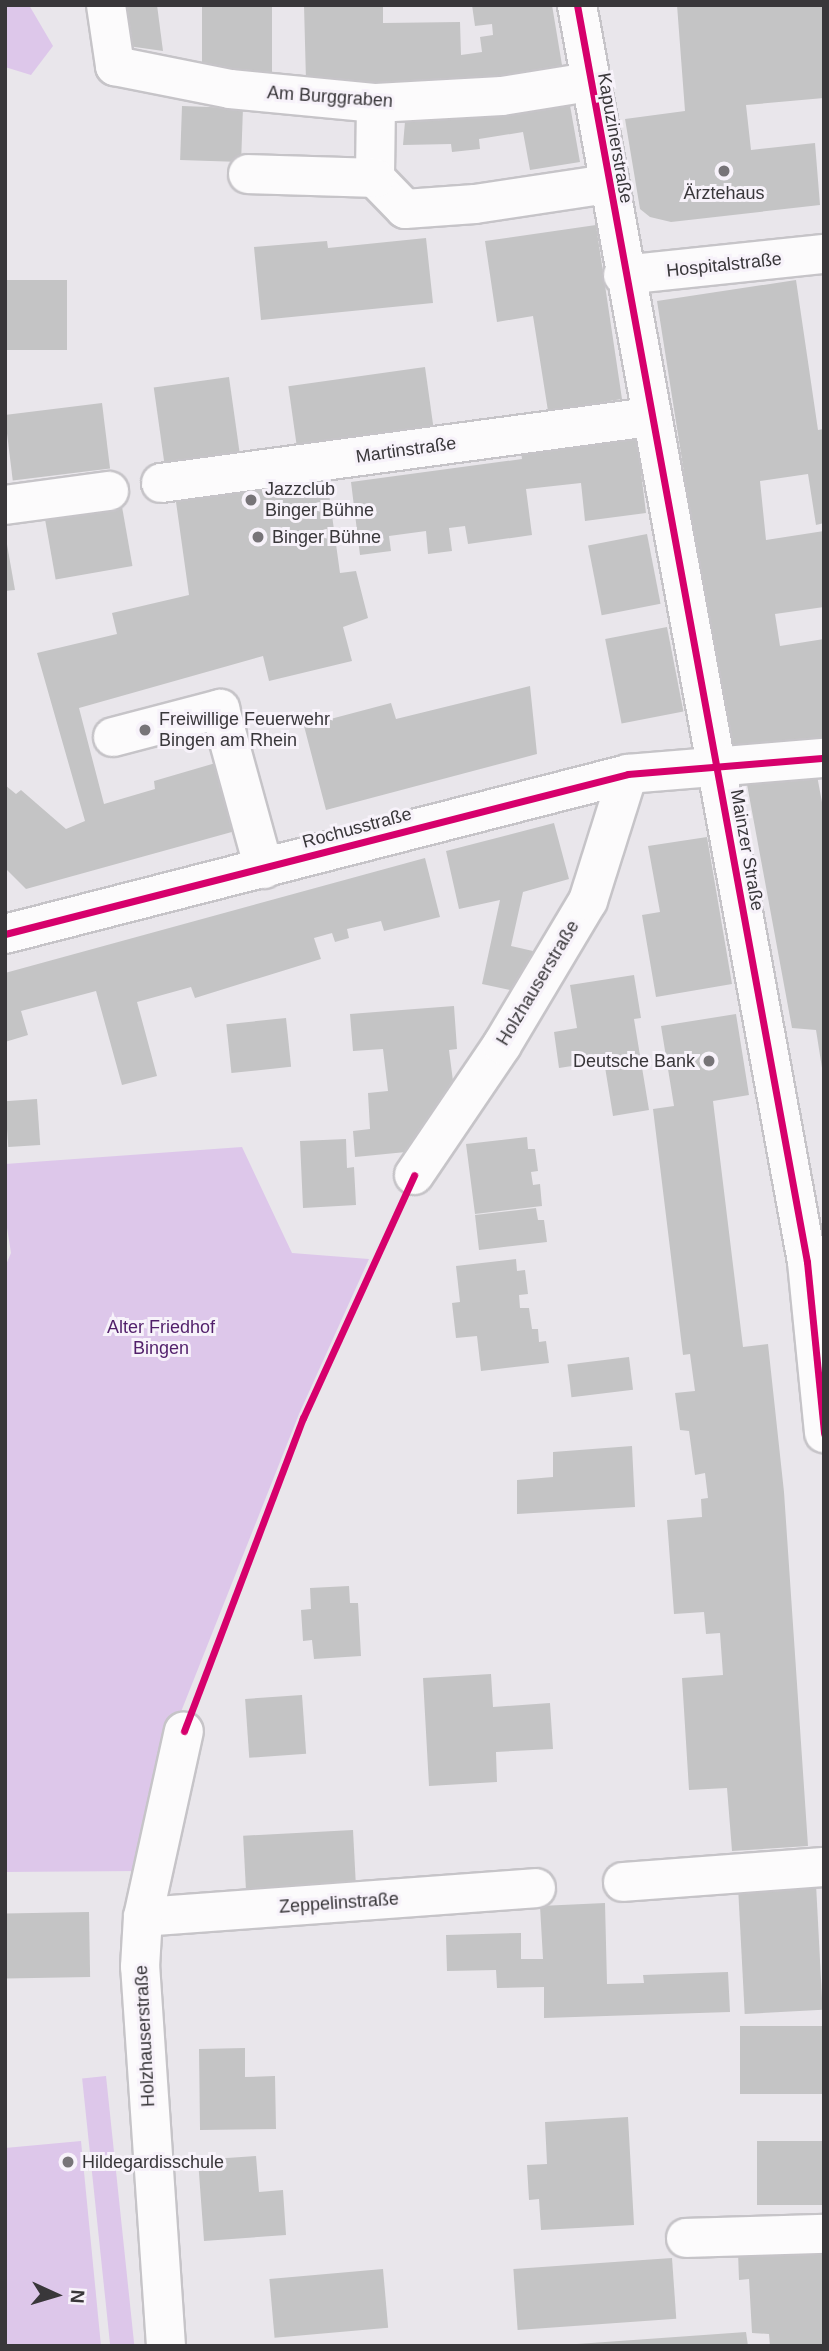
<!DOCTYPE html>
<meta charset="utf-8">
<style>
body{margin:0}
#map{position:relative;width:829px;height:2351px;overflow:hidden;background:#e9e6eb;font-family:Arial,sans-serif}
div>[style]{position:absolute}
.green>*{inset:0;background:#ddc7ea;transform-origin:0 0}
.building>*{inset:0;background:#c4c4c5;transform-origin:0 0}
.roads{filter:drop-shadow(2px 0 #c6c4c8) drop-shadow(-2px 0 #c6c4c8) drop-shadow(0 2px #c6c4c8) drop-shadow(0 -2px #c6c4c8)}
.minor>*{height:38px;margin:-19px;padding:0 19px;transform-origin:19px;border-radius:19px;background:#fcfbfc}
.cycleway>*{height:7px;margin:-3.5px;padding:0 3.5px;transform-origin:3.5px;border-radius:3.5px;background:#d6006c}
.dots>*{width:19px;height:19px;translate:-50% -50%;box-sizing:border-box;border:4px solid #f7f2fa;border-radius:50%}
span{translate:-50% -50%;white-space:nowrap;text-align:center;line-height:1.15;-webkit-text-stroke:6px #f7f2fa;paint-order:stroke}
.street-label{font-size:18px;color:#39373a}
.poi-label{font-size:18px;color:#39373a}
.left{translate:0 -50%;text-align:left}
.right{translate:-100% -50%;text-align:right}
.park-label{font-size:18px;color:#511f6a}
.frame{position:absolute;inset:0;border:7px solid #39373a;pointer-events:none}
.north{position:absolute;left:21px;top:2260px;width:70px;height:70px;-webkit-text-stroke:5px #f7f2fa;paint-order:stroke;rotate:94deg;font-size:19px;font-weight:700;line-height:28px;text-align:center;color:#39373a}
.north::after{content:'';display:block;margin:auto;width:24px;height:32px;background:#39373a;clip-path:polygon(50% 0,100% 100%,50% 72%,0 100%)}
</style>
<div id="map">
<div class="green">
<i style="clip-path:polygon(5px 5px,29px 5px,53px 46px,31px 75px,5px 67px)"></i>
<i style="clip-path:polygon(242px 1147px,292px 1253px,369px 1259px,299px 1414px,175px 1727px,139px 1871px,5px 1872px,5px 1267px,11px 1253px,5px 1215px,5px 1164px)"></i>
<i style="left:106px;top:2076px;width:271px;height:24px;rotate:84deg"></i>
<i style="clip-path:polygon(81px 2141px,101px 2346px,5px 2346px,5px 2148px)"></i>
</div>
<div class="building">
<i style="clip-path:polygon(124px 5px,157px 5px,163px 51px,128px 46px)"></i>
<i style="left:202px;top:5px;width:70px;height:69px"></i>
<i style="clip-path:polygon(304px 5px,383px 5px,383px 23px,460px 22px,461px 55px,482px 52px,480px 37px,493px 35px,492px 24px,475px 26px,472px 5px,552px 5px,562px 65px,556px 74px,461px 85px,306px 81px)"></i>
<i style="clip-path:polygon(677px 5px,824px 5px,824px 98px,746px 105px,751px 150px,815px 143px,820px 205px,671px 222px,650px 217px,640px 209px,625px 119px,685px 111px)"></i>
<i style="clip-path:polygon(568px 94px,580px 162px,530px 170px,523px 132px,479px 139px,480px 149px,452px 152px,451px 144px,403px 145px,406px 110px)"></i>
<i style="left:182px;top:106px;width:61px;height:54px;rotate:2deg"></i>
<i style="clip-path:polygon(596px 225px,622px 399px,548px 411px,533px 316px,497px 322px,485px 241px)"></i>
<i style="clip-path:polygon(426px 238px,433px 303px,261px 320px,254px 247px,327px 241px,328px 248px)"></i>
<i style="left:5px;top:280px;width:62px;height:70px"></i>
<i style="clip-path:polygon(796px 280px,818px 430px,824px 429px,824px 523px,816px 525px,808px 474px,760px 481px,766px 540px,824px 531px,824px 607px,775px 614px,780px 646px,824px 639px,824px 744px,729px 759px,657px 301px)"></i>
<i style="left:425px;top:367px;width:61px;height:138px;rotate:82deg"></i>
<i style="left:229px;top:377px;width:82px;height:76px;rotate:82deg"></i>
<i style="left:102px;top:403px;width:66px;height:98px;rotate:83deg"></i>
<i style="clip-path:polygon(636px 430px,646px 513px,585px 521px,581px 483px,526px 489px,532px 535px,468px 544px,465px 526px,449px 528px,452px 551px,428px 554px,426px 531px,389px 536px,391px 551px,360px 555px,351px 482px,522px 459px,520px 445px)"></i>
<i style="clip-path:polygon(326px 472px,340px 573px,356px 571px,368px 618px,343px 627px,352px 661px,269px 681px,263px 656px,79px 708px,104px 804px,155px 789px,154px 781px,219px 762px,239px 830px,26px 889px,5px 868px,5px 785px,16px 794px,21px 790px,66px 829px,85px 821px,37px 653px,117px 634px,112px 613px,189px 595px,176px 502px,240px 493px,239px 485px)"></i>
<i style="left:121px;top:501px;width:66px;height:78px;rotate:80deg"></i>
<i style="clip-path:polygon(5px 533px,15px 590px,5px 591px)"></i>
<i style="left:647px;top:534px;width:71px;height:60px;rotate:79deg"></i>
<i style="left:667px;top:627px;width:86px;height:63px;rotate:79deg"></i>
<i style="clip-path:polygon(530px 686px,537px 754px,326px 810px,304px 726px,391px 703px,396px 719px)"></i>
<i style="clip-path:polygon(816px 770px,824px 813px,822px 1068px,816px 1030px,792px 1028px,746px 779px)"></i>
<i style="clip-path:polygon(554px 823px,569px 879px,523px 892px,511px 946px,533px 951px,524px 993px,482px 984px,500px 900px,459px 909px,446px 851px)"></i>
<i style="clip-path:polygon(707px 837px,732px 984px,656px 997px,642px 915px,660px 912px,648px 846px)"></i>
<i style="clip-path:polygon(425px 858px,440px 917px,384px 931px,381px 921px,347px 929px,349px 938px,335px 942px,332px 933px,314px 938px,321px 959px,195px 998px,191px 987px,137px 1002px,157px 1076px,122px 1085px,96px 991px,21px 1011px,28px 1035px,5px 1042px,5px 973px)"></i>
<i style="clip-path:polygon(634px 975px,641px 1018px,634px 1019px,649px 1110px,613px 1116px,604px 1061px,559px 1068px,554px 1032px,577px 1028px,570px 985px)"></i>
<i style="clip-path:polygon(454px 1006px,457px 1049px,449px 1050px,453px 1081px,425px 1125px,406px 1152px,355px 1157px,353px 1131px,370px 1129px,368px 1093px,388px 1091px,383px 1049px,353px 1051px,350px 1014px)"></i>
<i style="clip-path:polygon(736px 1014px,749px 1095px,713px 1101px,743px 1347px,768px 1344px,784px 1492px,808px 1846px,732px 1851px,727px 1788px,689px 1790px,682px 1678px,723px 1675px,720px 1633px,706px 1634px,704px 1612px,674px 1614px,667px 1520px,702px 1517px,701px 1499px,708px 1498px,705px 1473px,695px 1475px,689px 1431px,680px 1430px,675px 1393px,695px 1391px,690px 1354px,683px 1355px,653px 1109px,674px 1106px,661px 1026px)"></i>
<i style="left:286px;top:1018px;width:49px;height:60px;rotate:84deg"></i>
<i style="left:37px;top:1099px;width:46px;height:32px;rotate:86deg"></i>
<i style="clip-path:polygon(527px 1137px,528px 1149px,535px 1149px,538px 1171px,531px 1172px,533px 1185px,540px 1184px,542px 1206px,475px 1214px,466px 1144px)"></i>
<i style="clip-path:polygon(346px 1139px,347px 1168px,354px 1167px,356px 1205px,303px 1208px,300px 1141px)"></i>
<i style="clip-path:polygon(536px 1208px,538px 1220px,544px 1220px,547px 1242px,479px 1250px,475px 1215px)"></i>
<i style="clip-path:polygon(516px 1259px,517px 1271px,525px 1270px,528px 1294px,519px 1295px,520px 1308px,529px 1308px,532px 1329px,538px 1329px,539px 1342px,546px 1341px,549px 1363px,481px 1371px,477px 1336px,456px 1338px,452px 1303px,460px 1302px,456px 1266px)"></i>
<i style="left:629px;top:1357px;width:33px;height:62px;rotate:83deg"></i>
<i style="clip-path:polygon(632px 1446px,635px 1507px,517px 1514px,517px 1480px,553px 1477px,553px 1452px)"></i>
<i style="clip-path:polygon(349px 1586px,350px 1603px,358px 1603px,361px 1656px,314px 1659px,312px 1640px,303px 1641px,301px 1610px,311px 1609px,310px 1588px)"></i>
<i style="clip-path:polygon(491px 1674px,493px 1707px,550px 1703px,553px 1749px,496px 1752px,497px 1782px,429px 1786px,423px 1678px)"></i>
<i style="left:302px;top:1695px;width:59px;height:57px;rotate:86deg"></i>
<i style="left:353px;top:1830px;width:53px;height:110px;rotate:87deg"></i>
<i style="left:816px;top:1884px;width:126px;height:78px;rotate:87deg"></i>
<i style="clip-path:polygon(605px 1903px,607px 1984px,644px 1983px,643px 1975px,728px 1972px,730px 2012px,544px 2018px,544px 1987px,497px 1988px,496px 1970px,447px 1971px,446px 1935px,521px 1933px,521px 1959px,543px 1959px,540px 1906px)"></i>
<i style="left:89px;top:1912px;width:65px;height:84px;rotate:89deg"></i>
<i style="left:824px;top:2026px;width:68px;height:84px;rotate:90deg"></i>
<i style="clip-path:polygon(245px 2048px,245px 2077px,275px 2076px,276px 2129px,200px 2130px,199px 2049px)"></i>
<i style="clip-path:polygon(628px 2117px,634px 2225px,541px 2230px,539px 2199px,529px 2200px,527px 2165px,547px 2164px,545px 2122px)"></i>
<i style="left:824px;top:2141px;width:64px;height:67px;rotate:90deg"></i>
<i style="clip-path:polygon(256px 2156px,259px 2192px,283px 2190px,286px 2235px,204px 2241px,198px 2160px)"></i>
<i style="clip-path:polygon(824px 2248px,824px 2346px,770px 2346px,769px 2334px,752px 2333px,749px 2279px,739px 2280px,738px 2252px)"></i>
<i style="left:672px;top:2258px;width:61px;height:159px;rotate:86deg"></i>
<i style="left:383px;top:2269px;width:59px;height:114px;rotate:85deg"></i>
<i style="clip-path:polygon(746px 2332px,748px 2346px,577px 2346px,577px 2344px)"></i>
</div>
<div class="roads">
<div class="minor">
<i style="left:106px;top:5px;width:62px;rotate:81.6deg"></i>
<i style="left:115px;top:66px;width:117px;rotate:11.3deg"></i>
<i style="left:230px;top:89px;width:147px;rotate:5.5deg"></i>
<i style="left:376px;top:103px;width:126px;rotate:-3.2deg"></i>
<i style="left:502px;top:96px;width:88px;rotate:-9.1deg"></i>
<i style="left:577px;top:5px;width:1278px;rotate:79.63deg"></i>
<i style="left:807px;top:1262px;width:172px;rotate:84.3deg"></i>
<i style="left:376px;top:103px;width:75px;rotate:90.8deg"></i>
<i style="left:375px;top:178px;width:43px;rotate:45.9deg"></i>
<i style="left:405px;top:209px;width:70px;rotate:-4.1deg"></i>
<i style="left:475px;top:204px;width:134px;rotate:-8.6deg"></i>
<i style="left:248px;top:174px;width:127px;rotate:1.8deg"></i>
<i style="left:623px;top:275px;width:202px;rotate:-6deg"></i>
<i style="left:161px;top:483px;width:494px;rotate:-7.7deg"></i>
<i style="left:5px;top:505px;width:105px;rotate:-7.7deg"></i>
<i style="left:113px;top:737px;width:111px;rotate:-14.7deg"></i>
<i style="left:220px;top:709px;width:166px;rotate:74.6deg"></i>
<i style="left:5px;top:934px;width:643px;rotate:-14.4deg"></i>
<i style="left:628px;top:774px;width:197px;rotate:-4.7deg"></i>
<i style="left:414px;top:1175px;width:157px;rotate:-55.9deg"></i>
<i style="left:502px;top:1045px;width:168px;rotate:-59.2deg"></i>
<i style="left:588px;top:901px;width:133px;rotate:-72.5deg"></i>
<i style="left:623px;top:1882px;width:202px;rotate:-4.3deg"></i>
<i style="left:143px;top:1917px;width:394px;rotate:-4.2deg"></i>
<i style="left:686px;top:2238px;width:138px;rotate:-1.7deg"></i>
<i style="left:166px;top:2346px;width:380px;rotate:-93.9deg"></i>
<i style="left:140px;top:1967px;width:50px;rotate:-86.6deg"></i>
<i style="left:143px;top:1917px;width:190px;rotate:-77.6deg"></i>
</div>
</div>
<div class="cycleway">
<i style="left:577px;top:5px;width:1278px;rotate:79.63deg"></i>
<i style="left:807px;top:1262px;width:172px;rotate:84.3deg"></i>
<i style="left:5px;top:934px;width:643px;rotate:-14.4deg"></i>
<i style="left:628px;top:774px;width:197px;rotate:-4.7deg"></i>
<i style="left:184px;top:1731px;width:335px;rotate:-69.2deg"></i>
<i style="left:303px;top:1418px;width:267px;rotate:-65.4deg"></i>
</div>
<div class="dots">
<i style="left:724px;top:171px;background:#777478"></i>
<i style="left:251px;top:500px;background:#777478"></i>
<i style="left:258px;top:537px;background:#777478"></i>
<i style="left:145px;top:730px;background:#777478"></i>
<i style="left:709px;top:1061px;background:#777478"></i>
<i style="left:68px;top:2162px;background:#777478"></i>
</div>
<div class="street-label">
<span style="left:330px;top:97px;rotate:4deg">Am Burggraben</span>
<span style="left:615px;top:138px;rotate:80deg">Kapuzinerstraße</span>
<span style="left:724px;top:265px;rotate:-6deg">Hospitalstraße</span>
<span style="left:406px;top:450px;rotate:-8deg">Martinstraße</span>
<span style="left:357px;top:828px;rotate:-15deg">Rochusstraße</span>
<span style="left:747px;top:850px;rotate:80deg">Mainzer Straße</span>
<span style="left:538px;top:983px;rotate:-59deg">Holzhauserstraße</span>
<span style="left:339px;top:1903px;rotate:-4deg">Zeppelinstraße</span>
<span style="left:145px;top:2036px;rotate:-93deg">Holzhauserstraße</span>
</div>
<div class="poi-label">
<span style="left:724px;top:193px">Ärztehaus</span>
<span class="left" style="left:265px;top:500px">Jazzclub<br>Binger Bühne</span>
<span class="left" style="left:272px;top:537px">Binger Bühne</span>
<span class="left" style="left:159px;top:730px">Freiwillige Feuerwehr<br>Bingen am Rhein</span>
<span class="right" style="left:695px;top:1061px">Deutsche Bank</span>
<span class="left" style="left:82px;top:2162px">Hildegardisschule</span>
</div>
<div class="park-label">
<span style="left:161px;top:1338px">Alter Friedhof<br>Bingen</span>
</div>
<div class="frame"></div>
<div class="north">N</div>
</div>
